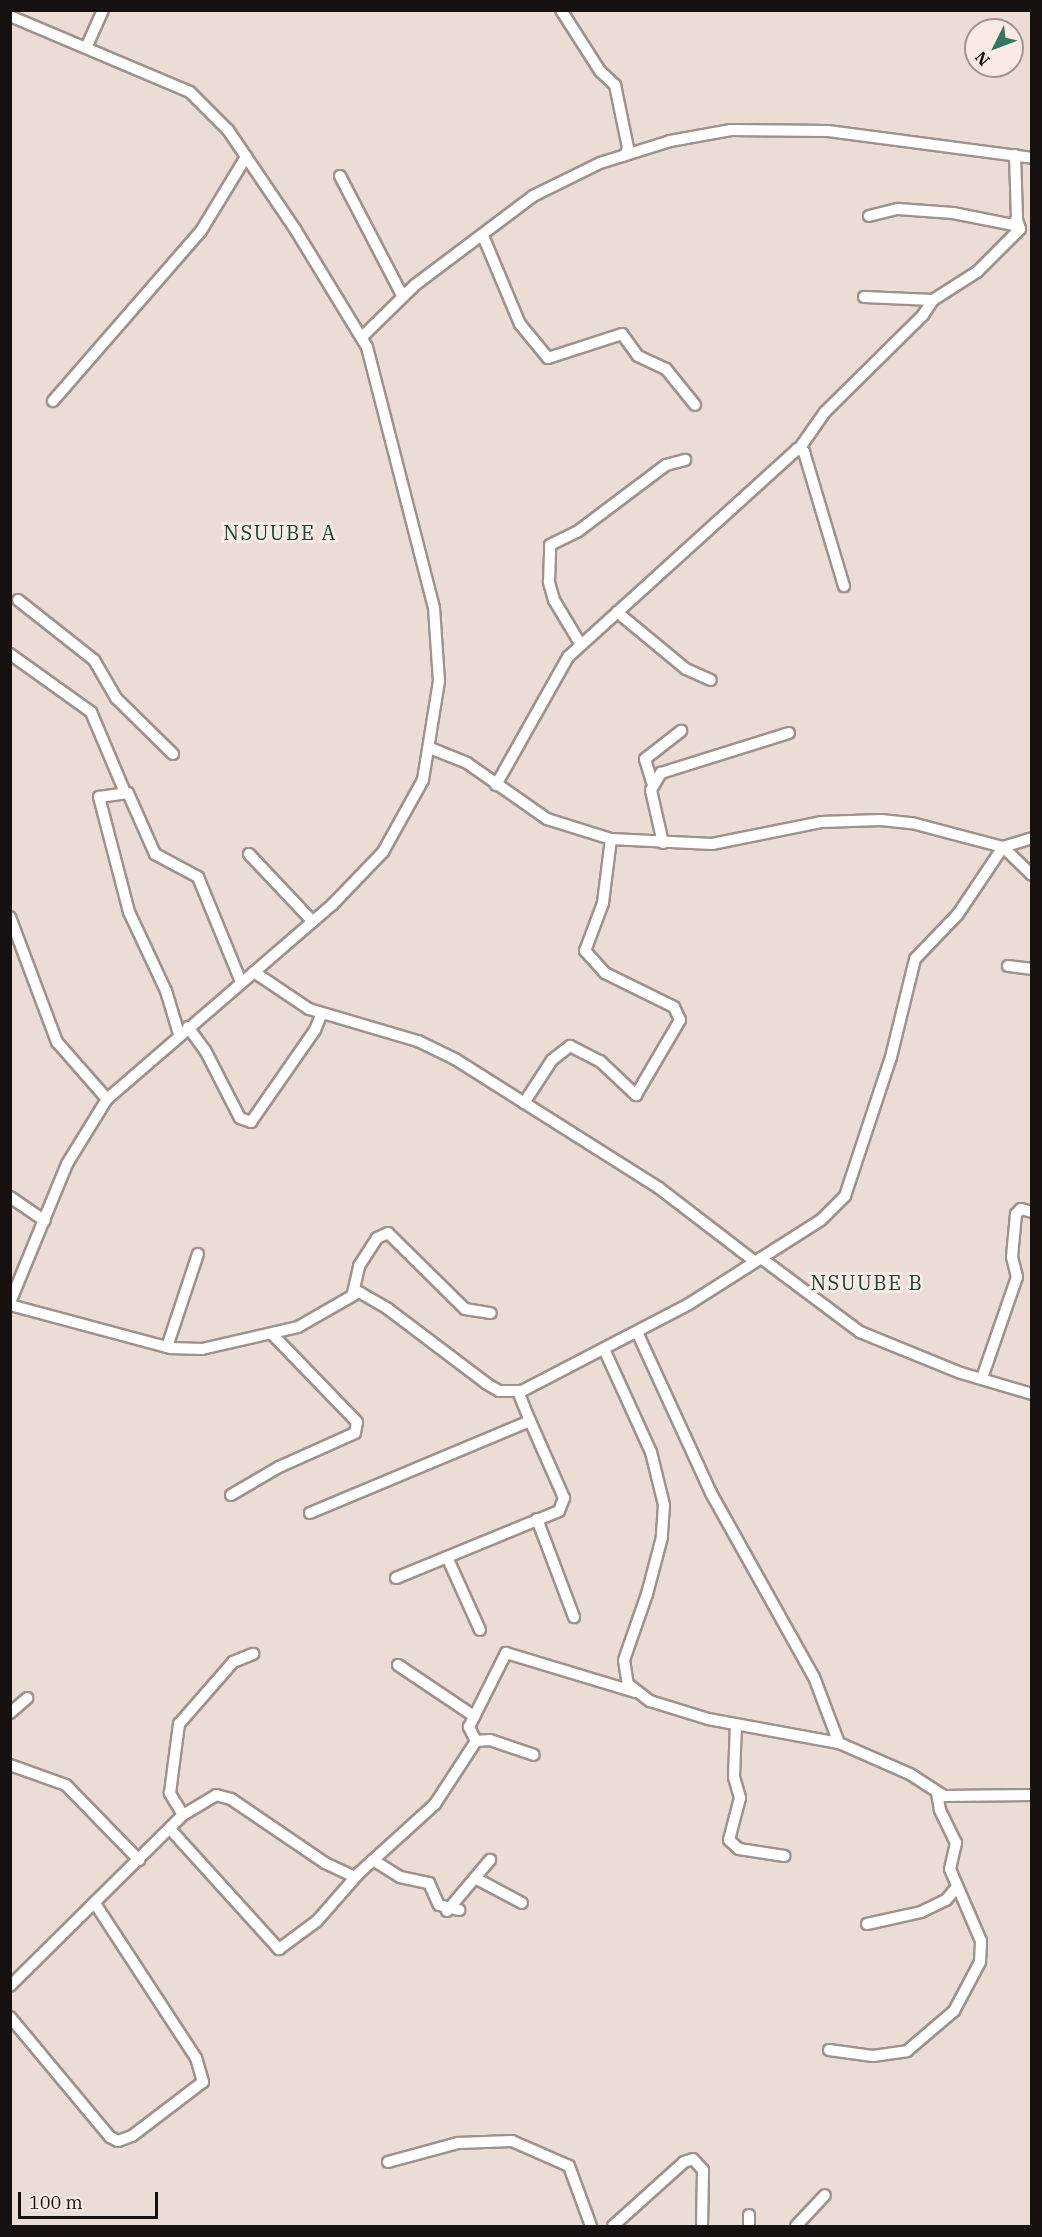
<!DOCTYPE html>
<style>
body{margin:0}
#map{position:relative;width:1042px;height:2237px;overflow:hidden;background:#ebddd6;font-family:"IBM Plex Serif",serif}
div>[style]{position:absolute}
.roads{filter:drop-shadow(2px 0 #9f928c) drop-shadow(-2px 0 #9f928c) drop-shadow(0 2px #9f928c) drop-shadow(0 -2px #9f928c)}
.minor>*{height:10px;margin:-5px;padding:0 5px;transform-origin:5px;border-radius:5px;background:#fff}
span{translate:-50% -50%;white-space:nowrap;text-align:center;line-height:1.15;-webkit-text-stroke:6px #f9eae3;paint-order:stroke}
.quarter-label{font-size:20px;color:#124637;letter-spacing:1.5px}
.frame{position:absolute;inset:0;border:12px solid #16110f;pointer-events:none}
.north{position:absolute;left:964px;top:18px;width:60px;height:60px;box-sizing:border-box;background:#f9eae3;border:2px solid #9e938e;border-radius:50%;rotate:228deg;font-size:16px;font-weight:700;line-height:24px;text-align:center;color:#16110f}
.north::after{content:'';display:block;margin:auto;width:21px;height:27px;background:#367561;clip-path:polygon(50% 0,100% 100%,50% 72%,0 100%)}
.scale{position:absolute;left:18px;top:2192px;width:140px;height:27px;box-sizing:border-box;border:3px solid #16110f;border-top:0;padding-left:8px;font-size:18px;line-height:21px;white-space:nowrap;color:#16110f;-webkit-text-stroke:4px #f9eae3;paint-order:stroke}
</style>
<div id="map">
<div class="roads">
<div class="minor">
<i style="left:561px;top:10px;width:72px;rotate:57.4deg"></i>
<i style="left:600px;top:71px;width:21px;rotate:43deg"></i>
<i style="left:615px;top:85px;width:64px;rotate:78.3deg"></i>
<i style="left:628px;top:148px;width:8px;rotate:113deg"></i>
<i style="left:10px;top:16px;width:195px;rotate:22.9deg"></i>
<i style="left:190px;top:92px;width:54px;rotate:45deg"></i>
<i style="left:228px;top:130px;width:120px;rotate:55.9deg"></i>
<i style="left:295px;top:229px;width:138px;rotate:58.6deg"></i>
<i style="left:367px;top:347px;width:269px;rotate:75.6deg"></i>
<i style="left:434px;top:608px;width:73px;rotate:86.1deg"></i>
<i style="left:439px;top:681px;width:100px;rotate:99.2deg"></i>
<i style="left:423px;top:780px;width:82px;rotate:119.1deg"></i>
<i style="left:383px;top:852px;width:72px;rotate:133.9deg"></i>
<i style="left:333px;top:904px;width:298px;rotate:139.2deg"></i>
<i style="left:107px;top:1099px;width:76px;rotate:121.6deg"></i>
<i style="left:67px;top:1164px;width:149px;rotate:112.4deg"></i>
<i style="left:86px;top:48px;width:42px;rotate:-65.9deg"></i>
<i style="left:340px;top:176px;width:136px;rotate:62.5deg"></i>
<i style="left:869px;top:216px;width:30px;rotate:-14deg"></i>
<i style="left:898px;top:209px;width:55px;rotate:4.2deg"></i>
<i style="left:953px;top:213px;width:61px;rotate:11.3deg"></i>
<i style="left:1013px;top:225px;width:8px;rotate:-60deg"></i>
<i style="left:1017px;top:218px;width:63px;rotate:-91.8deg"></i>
<i style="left:483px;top:236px;width:95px;rotate:67.2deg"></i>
<i style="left:520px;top:324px;width:44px;rotate:50.5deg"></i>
<i style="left:548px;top:358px;width:78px;rotate:-18deg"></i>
<i style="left:622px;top:334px;width:27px;rotate:54deg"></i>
<i style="left:638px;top:356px;width:31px;rotate:25deg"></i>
<i style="left:666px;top:369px;width:46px;rotate:51.1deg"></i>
<i style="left:864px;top:297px;width:69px;rotate:2.5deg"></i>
<i style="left:363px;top:336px;width:73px;rotate:-44.4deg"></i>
<i style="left:415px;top:285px;width:148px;rotate:-37deg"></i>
<i style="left:533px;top:196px;width:75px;rotate:-26.2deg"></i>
<i style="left:600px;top:163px;width:73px;rotate:-17.4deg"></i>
<i style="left:670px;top:141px;width:62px;rotate:-10.2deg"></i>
<i style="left:731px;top:130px;width:97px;rotate:0.6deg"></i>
<i style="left:828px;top:131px;width:206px;rotate:7.5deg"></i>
<i style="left:53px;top:401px;width:225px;rotate:-49deg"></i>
<i style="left:201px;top:231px;width:87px;rotate:-58.7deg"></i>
<i style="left:799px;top:449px;width:45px;rotate:-54.9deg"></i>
<i style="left:825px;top:412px;width:138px;rotate:-44.7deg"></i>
<i style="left:923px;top:315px;width:18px;rotate:-56deg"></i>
<i style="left:933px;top:300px;width:52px;rotate:-32.5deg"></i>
<i style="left:977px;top:272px;width:61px;rotate:-45deg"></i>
<i style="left:1020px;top:229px;width:9px;rotate:-108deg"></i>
<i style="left:18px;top:600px;width:97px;rotate:38.3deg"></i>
<i style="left:94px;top:660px;width:44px;rotate:59.9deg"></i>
<i style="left:116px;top:698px;width:80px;rotate:44.5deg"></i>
<i style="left:617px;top:612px;width:89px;rotate:39.6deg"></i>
<i style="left:686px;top:669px;width:27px;rotate:24deg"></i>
<i style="left:581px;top:645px;width:52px;rotate:-121deg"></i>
<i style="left:554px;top:600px;width:19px;rotate:-106deg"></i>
<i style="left:549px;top:582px;width:37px;rotate:-88deg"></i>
<i style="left:550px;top:545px;width:30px;rotate:-26deg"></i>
<i style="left:577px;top:532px;width:111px;rotate:-37deg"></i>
<i style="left:666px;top:465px;width:20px;rotate:-15deg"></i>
<i style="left:10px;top:654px;width:100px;rotate:35.6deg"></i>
<i style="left:91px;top:712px;width:85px;rotate:67.1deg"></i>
<i style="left:430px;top:748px;width:40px;rotate:22deg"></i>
<i style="left:467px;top:763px;width:98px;rotate:35deg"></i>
<i style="left:547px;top:819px;width:67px;rotate:17.4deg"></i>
<i style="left:611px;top:839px;width:101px;rotate:2.8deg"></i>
<i style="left:712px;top:844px;width:111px;rotate:-11.4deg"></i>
<i style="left:821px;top:822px;width:60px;rotate:-1.9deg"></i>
<i style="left:881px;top:820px;width:31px;rotate:6deg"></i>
<i style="left:912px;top:823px;width:94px;rotate:14.8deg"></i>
<i style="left:1003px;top:847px;width:30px;rotate:-17deg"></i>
<i style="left:652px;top:782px;width:24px;rotate:-107deg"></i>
<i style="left:645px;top:759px;width:46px;rotate:-37.9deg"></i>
<i style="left:496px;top:785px;width:147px;rotate:-60.6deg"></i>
<i style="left:568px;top:657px;width:309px;rotate:-42.2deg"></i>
<i style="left:797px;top:449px;width:8px;rotate:23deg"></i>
<i style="left:804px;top:452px;width:140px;rotate:73.4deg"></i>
<i style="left:663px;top:843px;width:54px;rotate:-102.8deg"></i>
<i style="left:651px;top:790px;width:20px;rotate:-60deg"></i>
<i style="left:661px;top:773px;width:134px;rotate:-17.4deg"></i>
<i style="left:249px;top:854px;width:93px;rotate:46.7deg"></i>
<i style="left:10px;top:917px;width:134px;rotate:69.4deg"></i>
<i style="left:57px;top:1042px;width:76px;rotate:48.7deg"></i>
<i style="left:1008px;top:966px;width:24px;rotate:7deg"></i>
<i style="left:254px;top:972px;width:66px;rotate:33.9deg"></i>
<i style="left:309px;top:1009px;width:114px;rotate:16.4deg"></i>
<i style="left:418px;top:1041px;width:41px;rotate:25.9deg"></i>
<i style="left:455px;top:1059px;width:241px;rotate:32.3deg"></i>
<i style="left:659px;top:1188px;width:120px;rotate:37.5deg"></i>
<i style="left:188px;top:1027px;width:29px;rotate:54deg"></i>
<i style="left:205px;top:1050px;width:76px;rotate:62.8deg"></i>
<i style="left:240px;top:1118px;width:12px;rotate:20deg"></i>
<i style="left:251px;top:1122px;width:112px;rotate:-55.2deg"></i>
<i style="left:315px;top:1030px;width:18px;rotate:-68deg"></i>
<i style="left:179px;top:1034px;width:45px;rotate:-106.8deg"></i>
<i style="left:166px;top:991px;width:87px;rotate:-115.1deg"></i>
<i style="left:129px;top:912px;width:119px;rotate:-104.6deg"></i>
<i style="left:99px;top:797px;width:29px;rotate:-8deg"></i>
<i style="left:128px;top:793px;width:67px;rotate:66.1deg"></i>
<i style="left:155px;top:854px;width:49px;rotate:28.1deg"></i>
<i style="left:198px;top:877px;width:113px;rotate:67.7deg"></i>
<i style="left:524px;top:1103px;width:51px;rotate:-56.9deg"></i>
<i style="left:552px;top:1060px;width:23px;rotate:-38deg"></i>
<i style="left:570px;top:1046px;width:34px;rotate:27deg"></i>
<i style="left:600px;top:1061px;width:50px;rotate:43.4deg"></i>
<i style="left:636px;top:1095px;width:87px;rotate:-59.6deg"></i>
<i style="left:680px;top:1020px;width:14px;rotate:-115deg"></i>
<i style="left:674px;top:1007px;width:77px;rotate:-153.8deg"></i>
<i style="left:605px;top:973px;width:30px;rotate:-132deg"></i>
<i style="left:585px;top:951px;width:51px;rotate:-69.4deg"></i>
<i style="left:603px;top:903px;width:64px;rotate:-82.9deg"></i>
<i style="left:10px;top:1197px;width:42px;rotate:34.4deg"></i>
<i style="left:761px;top:1258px;width:124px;rotate:36.8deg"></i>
<i style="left:860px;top:1332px;width:109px;rotate:22.1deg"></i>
<i style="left:961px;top:1373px;width:74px;rotate:16.5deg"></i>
<i style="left:353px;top:1293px;width:28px;rotate:-77deg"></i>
<i style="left:359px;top:1266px;width:33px;rotate:-57deg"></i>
<i style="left:377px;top:1238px;width:12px;rotate:-24deg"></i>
<i style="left:388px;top:1233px;width:108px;rotate:44.6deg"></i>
<i style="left:465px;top:1309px;width:26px;rotate:9deg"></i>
<i style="left:10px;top:1305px;width:167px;rotate:15deg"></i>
<i style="left:171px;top:1348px;width:31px;rotate:2deg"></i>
<i style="left:202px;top:1349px;width:98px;rotate:-12.9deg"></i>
<i style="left:298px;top:1327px;width:70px;rotate:-29.8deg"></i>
<i style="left:359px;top:1292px;width:34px;rotate:30deg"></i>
<i style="left:388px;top:1309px;width:124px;rotate:37.1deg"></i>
<i style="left:487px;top:1384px;width:14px;rotate:30deg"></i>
<i style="left:499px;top:1391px;width:23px"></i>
<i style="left:522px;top:1391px;width:188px;rotate:-27.5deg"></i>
<i style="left:689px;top:1304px;width:156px;rotate:-32.5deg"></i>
<i style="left:821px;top:1220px;width:34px;rotate:-45deg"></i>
<i style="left:845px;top:1196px;width:146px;rotate:-71.7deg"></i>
<i style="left:891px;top:1057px;width:101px;rotate:-76.2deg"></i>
<i style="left:915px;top:959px;width:62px;rotate:-46.3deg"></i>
<i style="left:958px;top:914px;width:81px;rotate:-56.1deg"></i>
<i style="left:1003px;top:847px;width:40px;rotate:44deg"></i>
<i style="left:637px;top:1332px;width:177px;rotate:65.3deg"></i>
<i style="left:711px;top:1493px;width:211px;rotate:60.8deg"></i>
<i style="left:814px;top:1677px;width:71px;rotate:69.3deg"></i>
<i style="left:167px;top:1347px;width:98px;rotate:-71.6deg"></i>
<i style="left:604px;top:1349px;width:113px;rotate:65.5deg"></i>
<i style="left:651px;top:1452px;width:55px;rotate:76.2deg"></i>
<i style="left:664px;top:1505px;width:32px;rotate:94deg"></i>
<i style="left:662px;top:1537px;width:59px;rotate:104.7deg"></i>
<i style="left:647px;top:1594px;width:70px;rotate:109.2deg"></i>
<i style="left:624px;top:1660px;width:24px;rotate:81deg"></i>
<i style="left:628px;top:1684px;width:28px;rotate:38deg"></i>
<i style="left:650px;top:1701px;width:61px;rotate:17.2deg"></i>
<i style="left:708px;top:1719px;width:133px;rotate:10.4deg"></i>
<i style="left:839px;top:1743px;width:77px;rotate:23.6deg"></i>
<i style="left:910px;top:1774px;width:40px;rotate:32.9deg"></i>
<i style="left:944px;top:1796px;width:88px;rotate:-0.7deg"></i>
<i style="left:982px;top:1378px;width:107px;rotate:-70.9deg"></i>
<i style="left:1017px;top:1277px;width:21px;rotate:-104deg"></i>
<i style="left:1012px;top:1257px;width:43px;rotate:-84.7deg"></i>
<i style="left:1016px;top:1214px;width:7px;rotate:-45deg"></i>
<i style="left:1021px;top:1209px;width:11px;rotate:15deg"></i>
<i style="left:231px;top:1495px;width:56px;rotate:-30.3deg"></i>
<i style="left:279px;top:1467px;width:83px;rotate:-24.1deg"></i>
<i style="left:355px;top:1433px;width:11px;rotate:-80deg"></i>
<i style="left:357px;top:1422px;width:122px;rotate:-134deg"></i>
<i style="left:310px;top:1513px;width:238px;rotate:-22.7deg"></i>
<i style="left:530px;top:1421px;width:31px;rotate:-112deg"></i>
<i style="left:537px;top:1519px;width:105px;rotate:69.3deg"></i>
<i style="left:447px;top:1557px;width:80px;rotate:65.7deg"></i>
<i style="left:396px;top:1578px;width:176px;rotate:-22.3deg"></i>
<i style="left:559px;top:1511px;width:14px;rotate:-69deg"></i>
<i style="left:564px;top:1498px;width:84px;rotate:-113.8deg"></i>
<i style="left:398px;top:1665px;width:92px;rotate:33.9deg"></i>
<i style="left:10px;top:1713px;width:23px;rotate:-41deg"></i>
<i style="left:736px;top:1724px;width:53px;rotate:92.2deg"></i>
<i style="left:734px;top:1777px;width:22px;rotate:74deg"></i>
<i style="left:740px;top:1798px;width:43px;rotate:104.7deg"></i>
<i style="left:729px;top:1840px;width:13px;rotate:42deg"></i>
<i style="left:739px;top:1849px;width:46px;rotate:8.8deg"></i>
<i style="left:476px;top:1741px;width:16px;rotate:-117deg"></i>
<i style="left:469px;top:1727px;width:83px;rotate:-63.4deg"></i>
<i style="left:506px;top:1653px;width:135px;rotate:16.8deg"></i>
<i style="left:476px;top:1741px;width:14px;rotate:-4deg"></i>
<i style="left:490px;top:1740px;width:46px;rotate:18.8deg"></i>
<i style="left:10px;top:1765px;width:59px;rotate:19.7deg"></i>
<i style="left:66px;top:1785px;width:105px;rotate:45.8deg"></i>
<i style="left:183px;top:1815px;width:26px;rotate:-121deg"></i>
<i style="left:170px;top:1793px;width:70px;rotate:-82.6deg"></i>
<i style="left:179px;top:1724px;width:82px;rotate:-48.9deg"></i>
<i style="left:233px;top:1662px;width:22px;rotate:-22deg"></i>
<i style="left:171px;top:1830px;width:161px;rotate:47.8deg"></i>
<i style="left:279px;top:1949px;width:47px;rotate:-36.4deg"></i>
<i style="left:317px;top:1921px;width:64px;rotate:-48.8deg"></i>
<i style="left:359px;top:1873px;width:103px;rotate:-42.2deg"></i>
<i style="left:435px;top:1804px;width:75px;rotate:-56.9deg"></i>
<i style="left:373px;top:1860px;width:32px;rotate:32deg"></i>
<i style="left:400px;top:1877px;width:30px;rotate:12deg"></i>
<i style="left:429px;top:1883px;width:24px;rotate:66deg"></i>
<i style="left:439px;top:1905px;width:21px;rotate:14deg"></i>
<i style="left:475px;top:1878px;width:53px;rotate:28deg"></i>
<i style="left:447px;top:1911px;width:67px;rotate:-49.9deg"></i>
<i style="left:867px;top:1924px;width:55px;rotate:-12.5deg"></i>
<i style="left:921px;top:1912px;width:28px;rotate:-26deg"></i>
<i style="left:946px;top:1900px;width:16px;rotate:-50deg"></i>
<i style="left:10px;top:1986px;width:243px;rotate:-44.7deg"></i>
<i style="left:183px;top:1815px;width:39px;rotate:-31deg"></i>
<i style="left:216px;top:1795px;width:16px;rotate:15deg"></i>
<i style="left:231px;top:1799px;width:114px;rotate:34.2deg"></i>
<i style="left:325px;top:1863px;width:33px;rotate:25deg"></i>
<i style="left:10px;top:2017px;width:156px;rotate:50.2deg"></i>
<i style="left:110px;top:2137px;width:9px;rotate:27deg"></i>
<i style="left:118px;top:2141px;width:15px;rotate:-20deg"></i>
<i style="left:132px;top:2136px;width:89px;rotate:-37.3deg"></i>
<i style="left:203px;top:2082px;width:25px;rotate:-106deg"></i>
<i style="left:196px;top:2058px;width:186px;rotate:-123.2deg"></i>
<i style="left:829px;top:2050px;width:44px;rotate:7.8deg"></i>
<i style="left:873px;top:2056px;width:34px;rotate:-8deg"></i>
<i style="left:907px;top:2051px;width:62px;rotate:-40.4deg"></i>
<i style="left:954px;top:2011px;width:55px;rotate:-62deg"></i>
<i style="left:980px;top:1962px;width:21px;rotate:-87deg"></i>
<i style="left:981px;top:1941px;width:78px;rotate:-113.3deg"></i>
<i style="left:950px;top:1869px;width:27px;rotate:-77deg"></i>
<i style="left:956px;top:1843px;width:37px;rotate:-116deg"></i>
<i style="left:940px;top:1810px;width:17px;rotate:-100deg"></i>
<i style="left:388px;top:2162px;width:73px;rotate:-15.2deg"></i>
<i style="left:458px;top:2143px;width:54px;rotate:-2.1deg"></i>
<i style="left:512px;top:2141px;width:62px;rotate:23.7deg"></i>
<i style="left:569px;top:2166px;width:64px;rotate:69.9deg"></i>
<i style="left:749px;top:2215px;width:11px;rotate:90deg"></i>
<i style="left:613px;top:2226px;width:96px;rotate:-42deg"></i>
<i style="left:684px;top:2162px;width:9px;rotate:-18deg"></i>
<i style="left:693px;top:2159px;width:15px;rotate:48deg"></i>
<i style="left:703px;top:2170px;width:56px;rotate:91deg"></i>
<i style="left:796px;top:2226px;width:42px;rotate:-46.9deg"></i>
</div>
</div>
<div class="quarter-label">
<span style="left:280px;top:532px">NSUUBE A</span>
<span style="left:867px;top:1282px">NSUUBE B</span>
</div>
<div class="frame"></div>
<div class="north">N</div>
<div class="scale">100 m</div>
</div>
